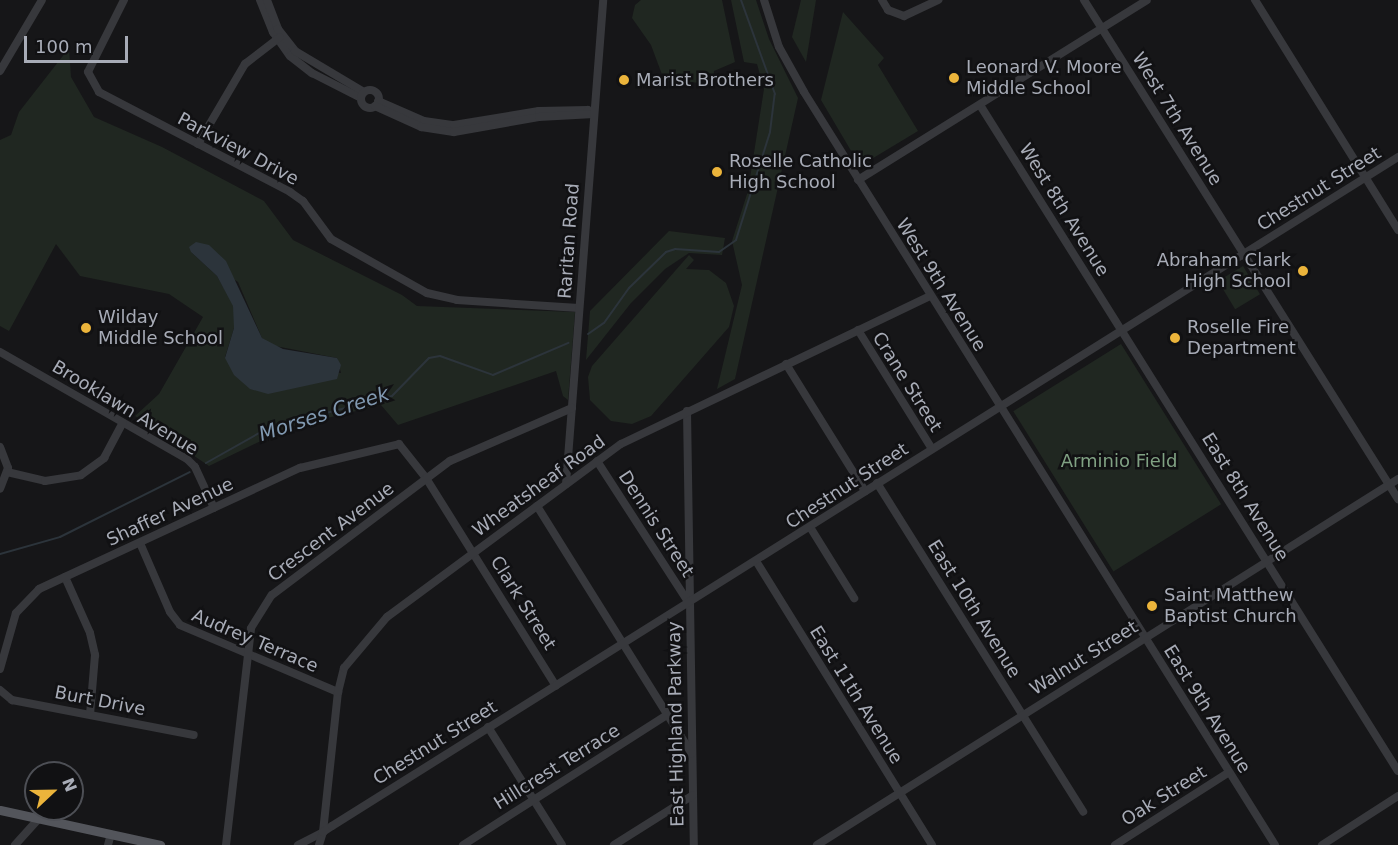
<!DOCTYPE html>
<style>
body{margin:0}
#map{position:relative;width:1398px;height:845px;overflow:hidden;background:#161618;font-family:"DejaVu Sans",sans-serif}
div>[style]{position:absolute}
.green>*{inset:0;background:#202721;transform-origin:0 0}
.water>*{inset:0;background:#2c343b}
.stream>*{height:2px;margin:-1px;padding:0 1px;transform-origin:1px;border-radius:1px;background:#2c343b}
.minor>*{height:8px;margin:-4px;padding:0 4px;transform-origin:4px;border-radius:4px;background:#37383c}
.minor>.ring{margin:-4px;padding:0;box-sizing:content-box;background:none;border:8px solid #37383c;border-radius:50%}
.major>*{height:9px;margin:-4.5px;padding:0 4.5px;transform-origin:4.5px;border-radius:4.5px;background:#53555b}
.dots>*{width:16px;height:16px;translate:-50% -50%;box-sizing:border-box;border:3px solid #111113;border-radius:50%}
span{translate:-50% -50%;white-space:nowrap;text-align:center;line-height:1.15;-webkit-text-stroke:5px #111113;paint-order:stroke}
.poi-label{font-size:18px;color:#a8acb7}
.left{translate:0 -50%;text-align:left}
.right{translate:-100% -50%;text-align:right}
.street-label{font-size:18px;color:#a8acb7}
.park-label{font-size:18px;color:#80a183}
.water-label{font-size:20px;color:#8199b1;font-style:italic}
.north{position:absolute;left:24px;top:761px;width:60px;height:60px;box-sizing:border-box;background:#111113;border:2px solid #4d4f55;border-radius:50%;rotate:68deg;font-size:16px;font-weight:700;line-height:24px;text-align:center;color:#a8acb7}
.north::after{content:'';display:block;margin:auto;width:21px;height:27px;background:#ebb43b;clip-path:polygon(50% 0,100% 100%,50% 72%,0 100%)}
.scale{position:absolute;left:24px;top:36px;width:104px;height:27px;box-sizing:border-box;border:3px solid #a8acb7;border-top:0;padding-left:8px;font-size:18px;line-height:21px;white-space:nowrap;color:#a8acb7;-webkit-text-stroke:4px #111113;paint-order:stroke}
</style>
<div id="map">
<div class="green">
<i style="clip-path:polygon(641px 0,722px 0,735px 62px,714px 71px,713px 84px,664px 80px,651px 45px,632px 18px,635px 5px)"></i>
<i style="clip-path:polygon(731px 0,756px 0,769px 39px,798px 98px,735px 379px,717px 389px,742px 285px,732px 241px,748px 191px,764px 89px,757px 64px,744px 62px)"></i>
<i style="clip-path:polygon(801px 0,816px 0,806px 62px,792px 37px)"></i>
<i style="clip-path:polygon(843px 12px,884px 58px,878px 65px,918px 131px,860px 166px,821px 100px)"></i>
<i style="clip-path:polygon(evenodd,69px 48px,71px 77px,94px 117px,162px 147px,264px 201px,293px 240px,402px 295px,417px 306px,575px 312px,568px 400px,563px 396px,556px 371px,398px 425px,381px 405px,290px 427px,209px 466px,135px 416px,159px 394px,203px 317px,169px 294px,80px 276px,56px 244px,9px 331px,0 326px,0 140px,11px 135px,19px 112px,69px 48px,191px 252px,238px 282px,262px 338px,270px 345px,337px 358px,341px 373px,225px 357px,234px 328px,234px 306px,217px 276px,191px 252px)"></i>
<i style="clip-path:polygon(669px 231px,725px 238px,722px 255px,689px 253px,665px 269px,631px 303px,586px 360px,590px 311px)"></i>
<i style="clip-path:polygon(689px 255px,694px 260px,686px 269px,709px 270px,726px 283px,734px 306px,729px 327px,651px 416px,632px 424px,611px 421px,590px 400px,588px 377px,592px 366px)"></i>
<i style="left:1243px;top:266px;width:33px;height:29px;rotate:59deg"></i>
<i style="left:1121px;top:344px;width:189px;height:127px;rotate:58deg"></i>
</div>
<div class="water">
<i style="clip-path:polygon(196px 242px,209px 245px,226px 261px,262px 338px,283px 349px,337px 358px,341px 365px,337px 379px,268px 394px,250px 389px,234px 375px,225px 358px,234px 328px,233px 306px,217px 276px,191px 252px,189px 247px)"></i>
</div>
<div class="stream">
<i style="left:588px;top:334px;width:19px;rotate:-35deg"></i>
<i style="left:604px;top:323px;width:43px;rotate:-54.5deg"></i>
<i style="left:629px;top:288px;width:52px;rotate:-44.2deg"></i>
<i style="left:666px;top:252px;width:9px;rotate:-18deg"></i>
<i style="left:675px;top:249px;width:44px;rotate:3.9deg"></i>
<i style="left:719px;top:252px;width:21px;rotate:-35deg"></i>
<i style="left:736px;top:240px;width:113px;rotate:-72.5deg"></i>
<i style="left:770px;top:132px;width:38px;rotate:-83deg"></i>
<i style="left:775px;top:94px;width:100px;rotate:-109.9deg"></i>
<i style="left:206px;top:463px;width:71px;rotate:-29.4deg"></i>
<i style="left:268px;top:428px;width:128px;rotate:-14.5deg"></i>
<i style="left:392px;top:396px;width:53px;rotate:-45.8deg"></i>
<i style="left:429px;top:358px;width:11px;rotate:-10deg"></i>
<i style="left:440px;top:356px;width:56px;rotate:19.7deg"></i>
<i style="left:493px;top:375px;width:82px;rotate:-23.1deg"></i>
<i style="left:0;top:554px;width:62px;rotate:-15.8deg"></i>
<i style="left:60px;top:537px;width:145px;rotate:-26.6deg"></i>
</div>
<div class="minor">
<i style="left:124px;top:0;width:80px;rotate:116.6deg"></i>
<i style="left:88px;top:72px;width:23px;rotate:61deg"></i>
<i style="left:99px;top:92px;width:216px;rotate:27.6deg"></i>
<i style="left:290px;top:192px;width:16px;rotate:35deg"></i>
<i style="left:303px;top:201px;width:47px;rotate:53.6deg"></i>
<i style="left:331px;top:239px;width:110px;rotate:29.4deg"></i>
<i style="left:427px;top:293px;width:31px;rotate:13deg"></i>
<i style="left:457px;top:300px;width:122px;rotate:3.8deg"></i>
<i style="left:260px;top:0;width:35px;rotate:68deg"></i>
<i style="left:273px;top:32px;width:29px;rotate:55deg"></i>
<i style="left:290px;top:56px;width:28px;rotate:38deg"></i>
<i style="left:312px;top:73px;width:55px;rotate:27deg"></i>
<i style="left:267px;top:0;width:31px;rotate:69deg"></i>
<i style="left:278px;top:29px;width:28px;rotate:52deg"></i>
<i style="left:295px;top:51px;width:80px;rotate:30.7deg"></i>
<i style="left:764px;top:0;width:49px;rotate:72.3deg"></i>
<i style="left:779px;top:47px;width:51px;rotate:60.9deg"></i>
<i style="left:804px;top:92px;width:888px;rotate:57.97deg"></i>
<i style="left:882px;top:0;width:12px;rotate:59deg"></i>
<i style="left:888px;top:10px;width:17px;rotate:21deg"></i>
<i style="left:904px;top:16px;width:38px;rotate:-25deg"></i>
<i style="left:1084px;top:0;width:590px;rotate:57.82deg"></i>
<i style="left:1255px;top:0;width:271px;rotate:58.1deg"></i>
<i style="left:0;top:71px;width:82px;rotate:-59.4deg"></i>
<i class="ring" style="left:361px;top:90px;width:10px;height:10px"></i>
<i style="left:378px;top:101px;width:50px;rotate:23.5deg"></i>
<i style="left:424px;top:121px;width:30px;rotate:8deg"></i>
<i style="left:454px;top:125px;width:86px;rotate:-9.4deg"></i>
<i style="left:539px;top:111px;width:49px;rotate:-1.2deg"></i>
<i style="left:588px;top:110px;width:7px;rotate:34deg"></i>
<i style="left:980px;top:105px;width:786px;rotate:57.89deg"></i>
<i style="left:375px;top:106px;width:51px;rotate:24.5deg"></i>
<i style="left:421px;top:127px;width:33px;rotate:9deg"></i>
<i style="left:454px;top:132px;width:86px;rotate:-10deg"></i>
<i style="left:539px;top:117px;width:55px;rotate:-3.1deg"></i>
<i style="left:198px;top:144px;width:93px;rotate:-59.6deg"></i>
<i style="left:245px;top:64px;width:44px;rotate:-37.6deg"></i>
<i style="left:858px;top:180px;width:340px;rotate:-31.9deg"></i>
<i style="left:858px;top:330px;width:140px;rotate:58.1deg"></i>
<i style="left:0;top:352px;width:215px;rotate:29.8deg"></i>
<i style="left:187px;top:459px;width:11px;rotate:45deg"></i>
<i style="left:195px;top:467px;width:45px;rotate:65.1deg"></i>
<i style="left:786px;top:364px;width:150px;rotate:58.1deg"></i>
<i style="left:687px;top:411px;width:434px;rotate:89.1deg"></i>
<i style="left:0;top:447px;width:22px;rotate:69deg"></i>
<i style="left:8px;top:468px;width:22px;rotate:111deg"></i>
<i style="left:597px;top:461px;width:169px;rotate:57.1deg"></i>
<i style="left:7px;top:472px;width:39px;rotate:13deg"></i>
<i style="left:45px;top:481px;width:36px;rotate:-9deg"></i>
<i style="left:81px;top:475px;width:29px;rotate:-36deg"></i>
<i style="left:104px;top:458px;width:40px;rotate:-62deg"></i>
<i style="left:877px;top:483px;width:388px;rotate:57.9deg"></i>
<i style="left:566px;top:484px;width:485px;rotate:-85.6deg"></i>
<i style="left:537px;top:506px;width:292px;rotate:58deg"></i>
<i style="left:810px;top:527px;width:84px;rotate:58.2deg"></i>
<i style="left:140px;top:543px;width:75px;rotate:66.5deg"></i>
<i style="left:170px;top:612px;width:16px;rotate:52deg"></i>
<i style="left:180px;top:625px;width:172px;rotate:23deg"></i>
<i style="left:756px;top:561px;width:334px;rotate:58.2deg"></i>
<i style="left:65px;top:577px;width:61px;rotate:65.9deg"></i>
<i style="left:90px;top:633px;width:23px;rotate:77deg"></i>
<i style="left:95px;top:655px;width:59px;rotate:94.8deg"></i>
<i style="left:0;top:669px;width:58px;rotate:-74.1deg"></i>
<i style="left:16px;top:613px;width:33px;rotate:-46deg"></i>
<i style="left:39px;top:589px;width:288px;rotate:-24.9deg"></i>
<i style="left:300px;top:468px;width:102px;rotate:-13.6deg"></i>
<i style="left:399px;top:444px;width:43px;rotate:51.5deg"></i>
<i style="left:426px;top:478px;width:245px;rotate:58deg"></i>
<i style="left:0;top:690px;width:16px;rotate:40deg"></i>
<i style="left:12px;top:700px;width:185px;rotate:10.9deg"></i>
<i style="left:488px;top:727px;width:139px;rotate:57.9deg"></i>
<i style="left:15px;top:845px;width:36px;rotate:-48deg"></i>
<i style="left:108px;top:845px;width:11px;rotate:-75deg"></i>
<i style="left:226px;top:845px;width:218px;rotate:-83.4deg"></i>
<i style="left:251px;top:628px;width:39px;rotate:-58deg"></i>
<i style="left:272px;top:595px;width:223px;rotate:-37deg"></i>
<i style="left:450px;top:461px;width:133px;rotate:-23.5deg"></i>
<i style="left:298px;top:845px;width:28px;rotate:-27deg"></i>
<i style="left:323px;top:832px;width:141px;rotate:-83.9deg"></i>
<i style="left:338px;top:692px;width:25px;rotate:-76deg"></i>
<i style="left:344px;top:668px;width:67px;rotate:-49.9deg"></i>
<i style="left:387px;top:617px;width:291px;rotate:-36.5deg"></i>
<i style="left:621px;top:444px;width:343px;rotate:-25.6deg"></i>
<i style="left:319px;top:845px;width:14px;rotate:-73deg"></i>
<i style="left:323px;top:832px;width:11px;rotate:-34deg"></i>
<i style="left:332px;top:826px;width:1259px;rotate:-32.11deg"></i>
<i style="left:463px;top:845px;width:242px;rotate:-32.5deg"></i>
<i style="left:614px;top:845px;width:93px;rotate:-32.3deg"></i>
<i style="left:817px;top:845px;width:687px;rotate:-32.21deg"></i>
<i style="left:1115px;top:845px;width:135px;rotate:-32.6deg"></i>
<i style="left:1322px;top:845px;width:90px;rotate:-32.8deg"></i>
</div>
<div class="major">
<i style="left:0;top:810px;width:164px;rotate:12.3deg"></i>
</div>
<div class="dots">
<i style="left:954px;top:78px;background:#ebb43b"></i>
<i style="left:624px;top:80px;background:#ebb43b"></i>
<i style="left:717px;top:172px;background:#ebb43b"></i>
<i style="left:1303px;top:271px;background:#ebb43b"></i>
<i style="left:86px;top:328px;background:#ebb43b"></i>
<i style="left:1175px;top:338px;background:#ebb43b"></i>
<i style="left:1152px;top:606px;background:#ebb43b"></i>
</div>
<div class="poi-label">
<span class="left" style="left:966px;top:78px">Leonard V. Moore<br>Middle School</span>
<span class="left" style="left:636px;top:80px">Marist Brothers</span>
<span class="left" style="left:729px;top:172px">Roselle Catholic<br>High School</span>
<span class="right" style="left:1291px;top:271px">Abraham Clark<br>High School</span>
<span class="left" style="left:98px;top:328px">Wilday<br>Middle School</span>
<span class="left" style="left:1187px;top:338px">Roselle Fire<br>Department</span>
<span class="left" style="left:1164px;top:606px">Saint Matthew<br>Baptist Church</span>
</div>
<div class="street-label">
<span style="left:1177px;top:119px;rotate:58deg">West 7th Avenue</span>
<span style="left:238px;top:149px;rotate:28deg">Parkview Drive</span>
<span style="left:1319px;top:189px;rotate:-32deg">Chestnut Street</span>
<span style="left:1064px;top:210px;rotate:58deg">West 8th Avenue</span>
<span style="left:569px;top:241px;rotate:-86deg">Raritan Road</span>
<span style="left:941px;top:285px;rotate:58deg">West 9th Avenue</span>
<span style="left:907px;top:382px;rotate:58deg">Crane Street</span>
<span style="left:125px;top:408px;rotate:31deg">Brooklawn Avenue</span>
<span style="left:539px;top:486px;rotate:-36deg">Wheatsheaf Road</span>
<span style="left:847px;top:486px;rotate:-33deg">Chestnut Street</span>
<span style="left:1245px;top:497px;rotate:58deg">East 8th Avenue</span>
<span style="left:170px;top:512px;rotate:-25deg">Shaffer Avenue</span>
<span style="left:656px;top:524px;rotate:57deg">Dennis Street</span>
<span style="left:331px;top:532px;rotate:-37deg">Crescent Avenue</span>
<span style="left:523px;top:603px;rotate:58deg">Clark Street</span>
<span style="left:974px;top:609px;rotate:58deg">East 10th Avenue</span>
<span style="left:255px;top:641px;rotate:23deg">Audrey Terrace</span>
<span style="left:1084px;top:658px;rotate:-32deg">Walnut Street</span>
<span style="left:856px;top:695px;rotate:58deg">East 11th Avenue</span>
<span style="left:100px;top:701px;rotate:11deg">Burt Drive</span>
<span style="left:1207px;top:709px;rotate:58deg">East 9th Avenue</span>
<span style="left:676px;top:724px;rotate:-91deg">East Highland Parkway</span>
<span style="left:435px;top:743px;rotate:-32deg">Chestnut Street</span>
<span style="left:557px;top:767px;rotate:-32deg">Hillcrest Terrace</span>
<span style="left:1164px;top:796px;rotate:-32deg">Oak Street</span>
</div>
<div class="park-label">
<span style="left:1119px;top:461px">Arminio Field</span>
</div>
<div class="water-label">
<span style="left:324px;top:414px;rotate:-18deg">Morses Creek</span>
</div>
<div class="north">N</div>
<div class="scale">100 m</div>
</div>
